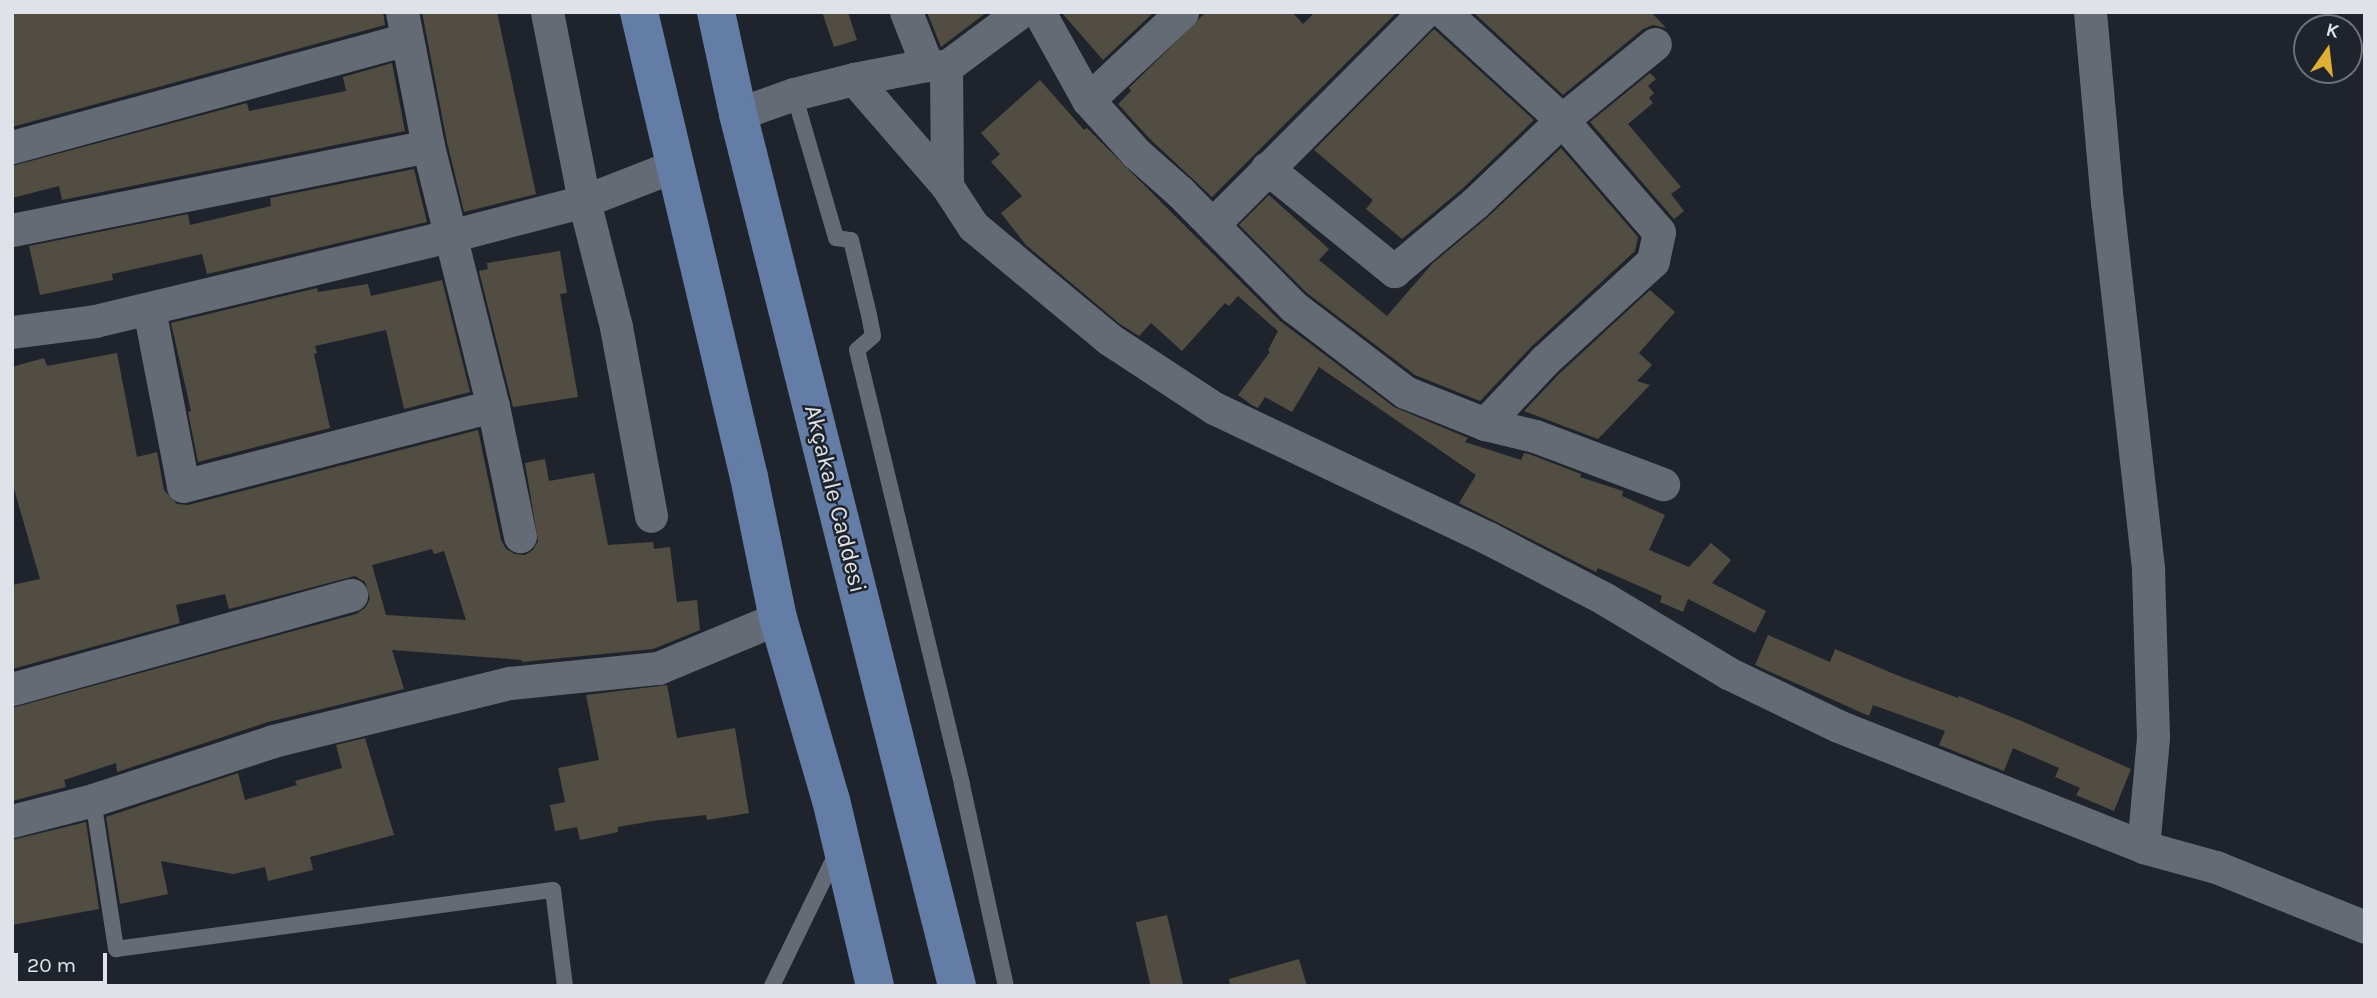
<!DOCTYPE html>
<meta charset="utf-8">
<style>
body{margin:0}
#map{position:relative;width:2377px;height:998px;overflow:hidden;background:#1f242c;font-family:Karla,sans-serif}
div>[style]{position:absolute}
.building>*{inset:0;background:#524d43;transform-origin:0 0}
.service>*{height:16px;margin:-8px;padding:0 8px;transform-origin:8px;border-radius:8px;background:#656b75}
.minor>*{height:33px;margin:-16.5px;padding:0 16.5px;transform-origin:16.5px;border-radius:16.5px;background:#656b75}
.primary>*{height:38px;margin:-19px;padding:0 19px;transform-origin:19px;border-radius:19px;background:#637da7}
span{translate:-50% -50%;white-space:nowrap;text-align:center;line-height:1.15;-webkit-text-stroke:5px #1f242c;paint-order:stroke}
.street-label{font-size:24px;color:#dfe3e9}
.frame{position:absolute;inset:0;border:14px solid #dfe3e9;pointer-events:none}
.north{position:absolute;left:2293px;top:14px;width:70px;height:70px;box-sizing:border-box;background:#1f242c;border:2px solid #6c7078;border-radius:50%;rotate:14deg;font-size:19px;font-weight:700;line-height:28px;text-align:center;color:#dfe3e9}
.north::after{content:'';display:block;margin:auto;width:24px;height:32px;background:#e0b034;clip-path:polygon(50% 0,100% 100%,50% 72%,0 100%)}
.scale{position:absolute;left:14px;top:953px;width:93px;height:32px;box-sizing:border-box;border:4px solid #dfe3e9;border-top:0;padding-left:9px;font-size:21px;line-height:24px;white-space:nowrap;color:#dfe3e9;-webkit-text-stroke:5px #1f242c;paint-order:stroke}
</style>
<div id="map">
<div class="building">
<i style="clip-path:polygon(12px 12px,383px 12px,385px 25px,12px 127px)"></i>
<i style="clip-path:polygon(422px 12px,497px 12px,536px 194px,464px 212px,447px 142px)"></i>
<i style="clip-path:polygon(822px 12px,848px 12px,857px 40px,834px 47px)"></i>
<i style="clip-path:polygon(927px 12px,987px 12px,941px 47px)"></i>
<i style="clip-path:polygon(1061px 12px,1154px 12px,1103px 60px)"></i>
<i style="clip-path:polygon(1206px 12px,1292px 12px,1303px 24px,1315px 12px,1397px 12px,1212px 197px,1150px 139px,1118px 104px,1131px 91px,1129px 88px)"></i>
<i style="clip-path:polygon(1473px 12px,1651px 12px,1666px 28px,1653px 25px,1643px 29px,1563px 95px)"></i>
<i style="clip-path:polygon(1434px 29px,1534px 120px,1462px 189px,1402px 239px,1366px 209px,1373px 200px,1314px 150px)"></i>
<i style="clip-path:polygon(392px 63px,405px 131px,62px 200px,59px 186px,12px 198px,12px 166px,247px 103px,249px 111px,346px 91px,343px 77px)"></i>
<i style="clip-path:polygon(1650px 73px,1656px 79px,1648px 86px,1654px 93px,1649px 98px,1653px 103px,1628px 124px,1681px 187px,1671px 194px,1684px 211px,1674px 219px,1590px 122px)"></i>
<i style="clip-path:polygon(1040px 80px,1084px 130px,1087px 128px,1280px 321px,1394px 407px,1468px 438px,1465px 442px,1521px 460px,1524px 453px,1529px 454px,1581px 474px,1580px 477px,1623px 491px,1622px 496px,1665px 515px,1649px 550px,1689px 567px,1711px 543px,1731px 560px,1712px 583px,1766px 611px,1755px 633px,1688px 599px,1683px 612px,1660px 602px,1662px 596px,1598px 568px,1596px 572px,1459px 503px,1476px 475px,1319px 367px,1292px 412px,1265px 397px,1258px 408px,1252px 405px,1238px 395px,1270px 352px,1268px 350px,1278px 331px,1238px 296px,1229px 306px,1225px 303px,1182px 351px,1151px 323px,1139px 336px,1120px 324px,1026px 245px,1001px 213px,1022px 196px,991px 162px,1000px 154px,981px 133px)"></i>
<i style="clip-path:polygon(1561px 148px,1638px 237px,1635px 251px,1532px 346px,1480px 401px,1415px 375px,1307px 293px,1239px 225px,1269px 195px,1329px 249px,1319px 260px,1387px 316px,1432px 264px,1488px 217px)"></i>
<i style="clip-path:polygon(414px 169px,427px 222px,207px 274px,202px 254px,112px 274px,113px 280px,40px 295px,29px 246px,188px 214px,190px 225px,271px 206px,270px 198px)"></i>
<i style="clip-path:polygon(560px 251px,567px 293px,560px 294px,578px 397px,513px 407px,479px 271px,488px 269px,487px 263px)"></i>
<i style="clip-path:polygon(442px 280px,470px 392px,404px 409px,386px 330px,315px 346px,317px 353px,314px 354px,330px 428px,198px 462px,188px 412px,191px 411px,171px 323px,317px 288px,318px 292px,368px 284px,371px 296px)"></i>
<i style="clip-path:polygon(1650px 290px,1675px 312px,1639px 353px,1652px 365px,1637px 381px,1650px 385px,1598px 439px,1524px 411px,1559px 374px)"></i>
<i style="clip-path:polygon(evenodd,117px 353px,137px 457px,157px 452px,164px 490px,177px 504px,188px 505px,478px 430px,501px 540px,506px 549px,515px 554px,525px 555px,533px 550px,538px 541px,525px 463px,545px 459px,549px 481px,594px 473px,608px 545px,653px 542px,654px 549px,670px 547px,677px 602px,697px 600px,700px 630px,653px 649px,522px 662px,522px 660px,392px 650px,404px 689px,268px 722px,117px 772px,116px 763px,64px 780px,66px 787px,12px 801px,12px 708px,356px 614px,365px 608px,370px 599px,365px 582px,355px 576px,229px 609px,225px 594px,176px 605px,180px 623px,12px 669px,12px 585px,40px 579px,12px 482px,12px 367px,44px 358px,47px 366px,117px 353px,432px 549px,434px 554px,444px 551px,466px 620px,386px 615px,372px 565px,432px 549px)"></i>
<i style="clip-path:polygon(1768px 635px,1830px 662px,1835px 649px,1899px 676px,1958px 698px,1959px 696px,2024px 722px,2131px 769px,2114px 811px,2076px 795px,2080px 788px,2055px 777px,2059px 768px,2013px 748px,2004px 771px,1939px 745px,1945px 731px,1873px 705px,1869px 716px,1755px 665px)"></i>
<i style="clip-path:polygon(667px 685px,677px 738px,735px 728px,749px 813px,707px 820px,706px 815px,652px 821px,618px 827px,618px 832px,580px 840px,577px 827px,555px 831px,550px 805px,565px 802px,558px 768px,599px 760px,586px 695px)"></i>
<i style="clip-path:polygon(365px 738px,394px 835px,310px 857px,313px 870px,268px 881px,265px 867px,233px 874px,161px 861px,168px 894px,120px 904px,106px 817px,238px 773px,245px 800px,297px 785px,295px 781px,342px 768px,336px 745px)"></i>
<i style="clip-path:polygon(86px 822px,99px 909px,12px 925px,12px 840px)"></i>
<i style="left:1167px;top:915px;width:73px;height:32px;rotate:77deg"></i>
<i style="clip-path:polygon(1299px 959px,1307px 986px,1230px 986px,1229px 979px)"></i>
</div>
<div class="service">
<i style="left:794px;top:94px;width:150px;rotate:73.7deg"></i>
<i style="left:836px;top:238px;width:15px;rotate:8deg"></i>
<i style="left:851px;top:240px;width:77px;rotate:76.5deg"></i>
<i style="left:869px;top:315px;width:21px;rotate:79deg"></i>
<i style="left:873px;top:336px;width:21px;rotate:139deg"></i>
<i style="left:857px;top:350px;width:447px;rotate:76.4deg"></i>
<i style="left:962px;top:785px;width:206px;rotate:77.7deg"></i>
<i style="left:93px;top:800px;width:151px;rotate:81.2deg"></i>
<i style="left:116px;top:949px;width:441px;rotate:-7.7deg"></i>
<i style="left:553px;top:890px;width:97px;rotate:82.9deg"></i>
<i style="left:772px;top:986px;width:149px;rotate:-64.1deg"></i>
</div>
<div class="minor">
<i style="left:402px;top:12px;width:136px;rotate:79deg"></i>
<i style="left:428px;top:146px;width:268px;rotate:76deg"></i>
<i style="left:493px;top:406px;width:133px;rotate:78.3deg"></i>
<i style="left:547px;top:12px;width:193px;rotate:78.9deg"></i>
<i style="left:584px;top:201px;width:130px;rotate:75.7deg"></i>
<i style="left:616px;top:327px;width:192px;rotate:79.5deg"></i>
<i style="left:906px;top:12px;width:57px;rotate:68.4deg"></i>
<i style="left:1039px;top:12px;width:101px;rotate:60.9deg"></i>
<i style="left:1088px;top:100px;width:72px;rotate:47.8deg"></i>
<i style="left:1136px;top:153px;width:59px;rotate:41.6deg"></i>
<i style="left:1180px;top:192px;width:162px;rotate:45.3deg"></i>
<i style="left:1294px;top:307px;width:140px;rotate:37.4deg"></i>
<i style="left:1405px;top:392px;width:86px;rotate:21.8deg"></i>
<i style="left:1485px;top:424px;width:51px;rotate:13.5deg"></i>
<i style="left:1535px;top:436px;width:137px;rotate:20.6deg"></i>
<i style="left:1444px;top:12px;width:160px;rotate:42.5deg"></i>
<i style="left:1562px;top:120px;width:148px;rotate:49.1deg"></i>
<i style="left:1659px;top:232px;width:30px;rotate:102deg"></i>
<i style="left:1653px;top:261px;width:147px;rotate:137.5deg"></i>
<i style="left:1545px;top:360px;width:88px;rotate:133.2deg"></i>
<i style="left:2090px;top:12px;width:191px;rotate:84.9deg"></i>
<i style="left:2107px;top:202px;width:370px;rotate:83.6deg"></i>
<i style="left:2148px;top:570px;width:168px;rotate:88.3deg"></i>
<i style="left:2153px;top:738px;width:109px;rotate:95.2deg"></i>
<i style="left:946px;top:67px;width:119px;rotate:89.5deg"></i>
<i style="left:854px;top:79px;width:74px;rotate:-10.9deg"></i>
<i style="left:927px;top:65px;width:19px;rotate:6deg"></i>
<i style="left:946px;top:67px;width:92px;rotate:-36.6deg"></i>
<i style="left:1088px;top:100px;width:129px;rotate:-43.1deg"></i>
<i style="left:738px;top:114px;width:59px;rotate:-19.7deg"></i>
<i style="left:794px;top:94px;width:62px;rotate:-14deg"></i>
<i style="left:854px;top:79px;width:142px;rotate:49deg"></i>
<i style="left:947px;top:186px;width:48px;rotate:57deg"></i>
<i style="left:973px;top:226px;width:177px;rotate:39.7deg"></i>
<i style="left:1109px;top:339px;width:126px;rotate:33.3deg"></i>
<i style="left:1214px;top:408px;width:303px;rotate:25.4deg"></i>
<i style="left:1488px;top:538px;width:132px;rotate:27.5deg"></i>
<i style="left:1605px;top:599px;width:144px;rotate:31deg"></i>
<i style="left:1728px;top:673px;width:122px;rotate:25.7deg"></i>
<i style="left:1838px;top:726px;width:328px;rotate:21.6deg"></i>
<i style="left:2143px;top:847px;width:76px;rotate:15.3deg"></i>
<i style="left:2216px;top:867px;width:161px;rotate:21.9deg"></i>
<i style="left:12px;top:147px;width:409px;rotate:-15.3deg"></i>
<i style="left:1267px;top:168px;width:164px;rotate:39deg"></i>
<i style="left:1394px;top:271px;width:106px;rotate:-40deg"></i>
<i style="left:1475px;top:203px;width:120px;rotate:-43.7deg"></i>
<i style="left:1562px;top:120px;width:120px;rotate:-39.3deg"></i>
<i style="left:1213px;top:224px;width:299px;rotate:-45.1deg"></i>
<i style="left:12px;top:230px;width:424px;rotate:-11.4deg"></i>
<i style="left:149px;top:309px;width:180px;rotate:79.1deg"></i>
<i style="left:183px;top:486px;width:320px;rotate:-14.5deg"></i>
<i style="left:12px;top:332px;width:84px;rotate:-7.5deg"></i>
<i style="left:95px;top:321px;width:365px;rotate:-13.5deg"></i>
<i style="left:450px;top:236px;width:138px;rotate:-14.6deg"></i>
<i style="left:584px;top:201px;width:97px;rotate:-21.3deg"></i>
<i style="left:12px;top:689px;width:352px;rotate:-15.5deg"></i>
<i style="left:12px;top:821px;width:84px;rotate:-14.5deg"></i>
<i style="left:93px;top:800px;width:189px;rotate:-18.1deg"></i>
<i style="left:273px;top:741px;width:244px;rotate:-13.8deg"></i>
<i style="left:510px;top:683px;width:149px;rotate:-5.8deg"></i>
<i style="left:658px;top:668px;width:130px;rotate:-22.6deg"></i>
</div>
<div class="primary">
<i style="left:639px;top:12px;width:478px;rotate:76.7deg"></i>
<i style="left:749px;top:477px;width:144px;rotate:78.4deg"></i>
<i style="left:778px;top:618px;width:190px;rotate:73.8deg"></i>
<i style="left:831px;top:800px;width:191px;rotate:76.7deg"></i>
<i style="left:716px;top:12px;width:104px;rotate:77.8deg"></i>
<i style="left:738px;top:114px;width:899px;rotate:75.9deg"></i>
</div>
<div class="street-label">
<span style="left:835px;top:499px;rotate:76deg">Akçakale Caddesi</span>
</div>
<div class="frame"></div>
<div class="north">K</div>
<div class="scale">20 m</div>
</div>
